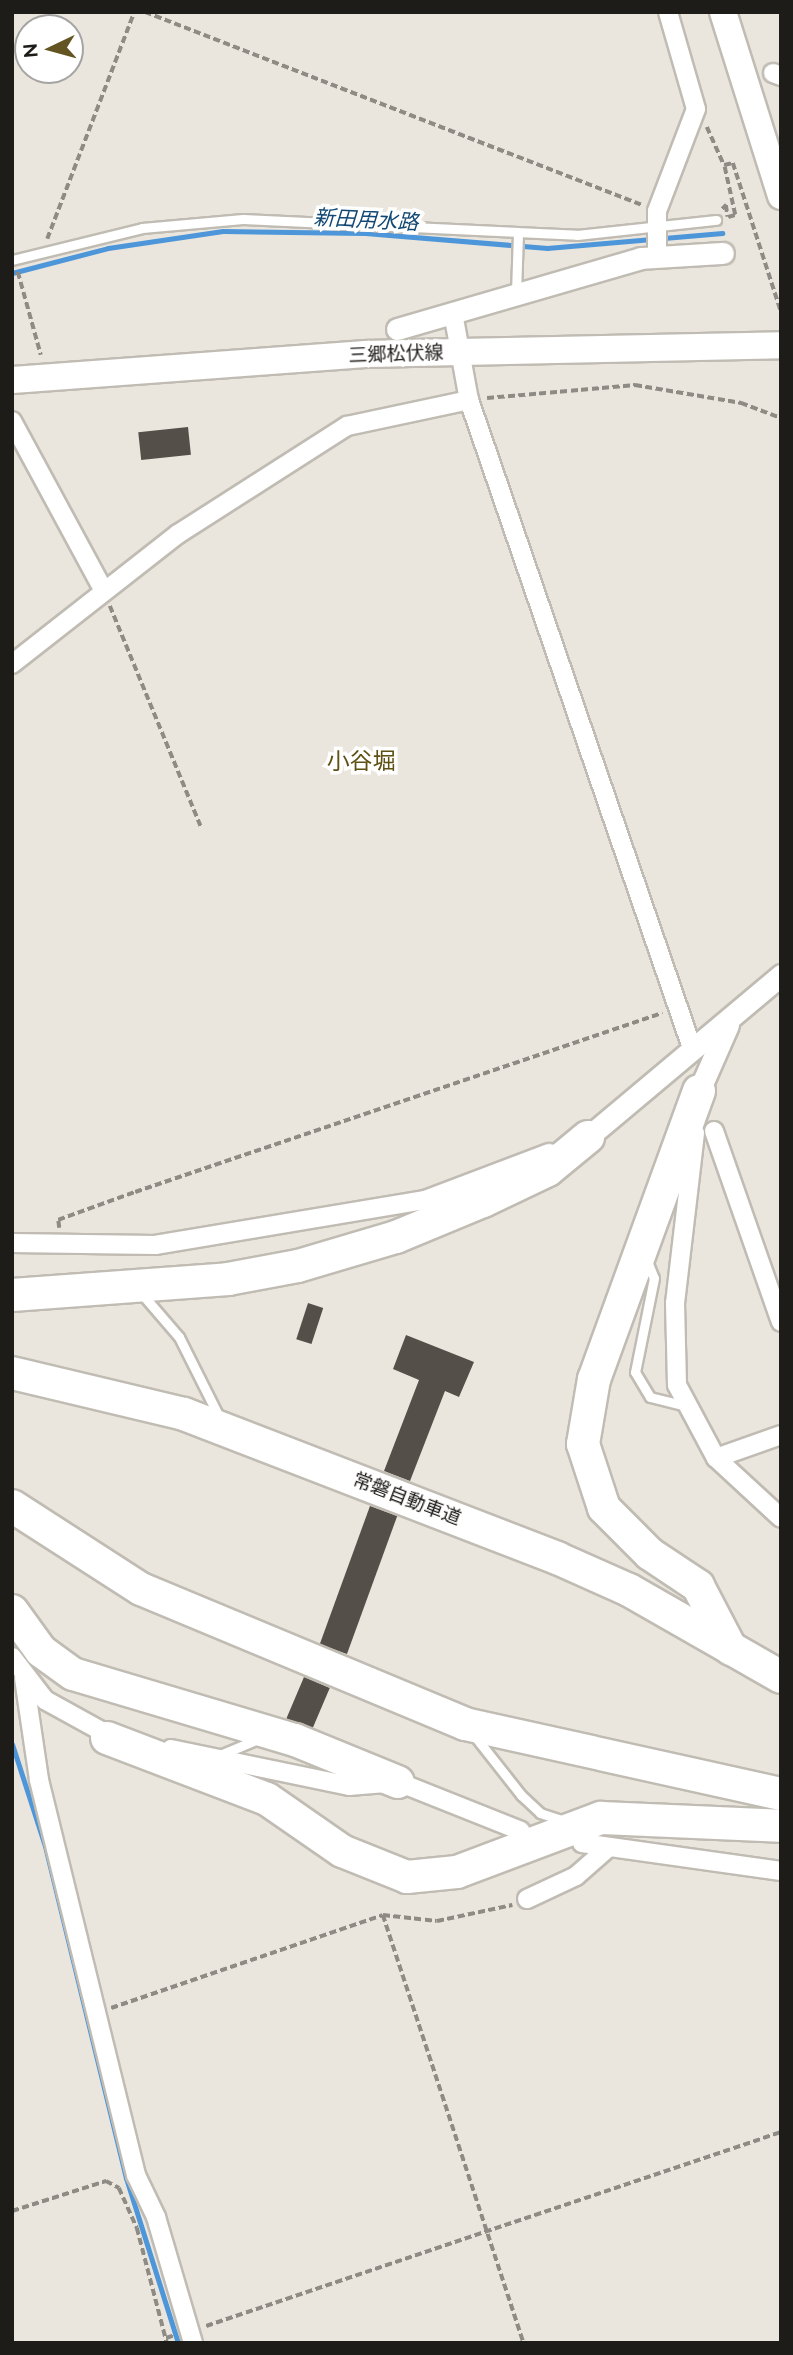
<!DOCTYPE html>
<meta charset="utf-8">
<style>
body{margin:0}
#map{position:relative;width:793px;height:2355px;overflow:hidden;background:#eae6dd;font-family:Raleway,"Noto Sans JP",sans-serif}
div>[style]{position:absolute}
.stream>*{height:5px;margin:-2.5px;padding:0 2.5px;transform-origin:2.5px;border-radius:2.5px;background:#4d96da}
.building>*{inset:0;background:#545049;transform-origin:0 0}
.path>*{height:3.5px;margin-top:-1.75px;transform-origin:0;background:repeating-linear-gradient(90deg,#8e8b85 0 7px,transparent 0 10.5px)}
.roads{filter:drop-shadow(2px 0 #c0bcb3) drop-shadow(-2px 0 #c0bcb3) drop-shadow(0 2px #c0bcb3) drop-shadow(0 -2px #c0bcb3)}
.service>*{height:9px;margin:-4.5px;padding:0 4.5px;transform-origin:4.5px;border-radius:4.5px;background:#fff}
.minor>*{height:18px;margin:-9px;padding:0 9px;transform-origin:9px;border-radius:9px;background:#fff}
.tertiary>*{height:21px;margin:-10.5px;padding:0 10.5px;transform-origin:10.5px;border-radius:10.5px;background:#fff}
.primary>*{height:26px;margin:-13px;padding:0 13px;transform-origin:13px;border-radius:13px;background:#fff}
.motorway>*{height:32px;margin:-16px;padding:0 16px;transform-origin:16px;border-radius:16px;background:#fff}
span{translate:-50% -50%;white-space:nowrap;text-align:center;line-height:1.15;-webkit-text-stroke:7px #fff;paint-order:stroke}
.street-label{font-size:19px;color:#1e1c19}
.water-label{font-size:21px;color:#124874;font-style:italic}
.quarter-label{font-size:23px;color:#5f5013}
.frame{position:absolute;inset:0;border:14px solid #1e1c19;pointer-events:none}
.north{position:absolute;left:14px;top:14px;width:70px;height:70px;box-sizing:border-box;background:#fff;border:2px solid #a5a4a3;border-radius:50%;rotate:265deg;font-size:19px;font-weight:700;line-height:28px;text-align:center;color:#1e1c19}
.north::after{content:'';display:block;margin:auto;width:24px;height:32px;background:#635522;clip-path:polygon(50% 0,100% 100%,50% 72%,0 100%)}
</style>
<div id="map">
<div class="stream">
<i style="left:12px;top:273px;width:99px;rotate:-14.6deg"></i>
<i style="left:108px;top:248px;width:116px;rotate:-8.4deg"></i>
<i style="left:223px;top:231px;width:142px;rotate:0.8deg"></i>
<i style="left:365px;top:233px;width:183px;rotate:4.7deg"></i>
<i style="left:547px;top:248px;width:176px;rotate:-4.9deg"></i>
<i style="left:12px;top:1744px;width:107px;rotate:72.1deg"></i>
<i style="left:45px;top:1846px;width:342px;rotate:76.3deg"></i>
<i style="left:126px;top:2178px;width:173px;rotate:72.5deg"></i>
</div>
<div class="building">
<i style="left:188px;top:427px;width:28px;height:50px;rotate:84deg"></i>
<i style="left:308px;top:1303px;width:16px;height:38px;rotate:18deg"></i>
<i style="clip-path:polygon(406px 1335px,474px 1362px,459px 1397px,445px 1391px,410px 1481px,384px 1471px,419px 1380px,393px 1369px)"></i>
<i style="left:370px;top:1506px;width:29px;height:147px;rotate:20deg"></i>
<i style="left:304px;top:1677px;width:28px;height:45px;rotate:23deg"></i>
</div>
<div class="path">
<i style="left:145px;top:12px;width:533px;rotate:21.22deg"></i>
<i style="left:707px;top:127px;width:42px;rotate:65.9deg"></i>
<i style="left:724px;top:165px;width:9px;rotate:-13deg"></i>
<i style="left:733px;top:163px;width:157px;rotate:72.1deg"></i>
<i style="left:722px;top:209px;width:6px;rotate:-45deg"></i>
<i style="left:726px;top:205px;width:12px;rotate:81deg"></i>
<i style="left:728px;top:217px;width:7px;rotate:-16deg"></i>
<i style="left:735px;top:215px;width:51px;rotate:-102.4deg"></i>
<i style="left:47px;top:239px;width:243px;rotate:-69deg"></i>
<i style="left:18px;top:272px;width:86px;rotate:74.5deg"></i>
<i style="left:487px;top:398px;width:149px;rotate:-5deg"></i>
<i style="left:635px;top:385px;width:108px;rotate:9.6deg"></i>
<i style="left:741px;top:403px;width:43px;rotate:20.6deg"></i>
<i style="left:110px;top:606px;width:239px;rotate:67.6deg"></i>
<i style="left:59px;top:1228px;width:8px;rotate:-97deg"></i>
<i style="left:58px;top:1220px;width:82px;rotate:-20deg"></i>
<i style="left:135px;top:1192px;width:557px;rotate:-18.76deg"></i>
<i style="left:383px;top:1915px;width:451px;rotate:71.8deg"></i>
<i style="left:111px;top:2008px;width:287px;rotate:-18.9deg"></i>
<i style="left:383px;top:1915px;width:54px;rotate:6.3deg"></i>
<i style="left:437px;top:1921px;width:77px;rotate:-12deg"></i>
<i style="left:12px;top:2211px;width:99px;rotate:-17.7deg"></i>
<i style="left:106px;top:2181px;width:15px;rotate:28deg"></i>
<i style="left:119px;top:2188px;width:44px;rotate:65.8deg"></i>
<i style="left:137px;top:2228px;width:119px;rotate:75.4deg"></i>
<i style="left:206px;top:2326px;width:607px;rotate:-18.64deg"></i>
<i style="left:166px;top:2338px;width:9px;rotate:-18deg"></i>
</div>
<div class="roads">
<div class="service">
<i style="left:12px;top:260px;width:134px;rotate:-13.8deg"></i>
<i style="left:142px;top:228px;width:101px;rotate:-5.1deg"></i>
<i style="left:243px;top:219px;width:334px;rotate:2.7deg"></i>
<i style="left:577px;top:235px;width:140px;rotate:-6.2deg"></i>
<i style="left:516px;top:293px;width:61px;rotate:-88.1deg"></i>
<i style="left:647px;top:1261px;width:18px;rotate:68deg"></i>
<i style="left:654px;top:1278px;width:96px;rotate:101.4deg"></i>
<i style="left:635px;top:1372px;width:29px;rotate:59deg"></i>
<i style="left:650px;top:1397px;width:36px;rotate:14deg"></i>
<i style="left:142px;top:1294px;width:57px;rotate:49.3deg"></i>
<i style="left:179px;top:1337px;width:89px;rotate:63.4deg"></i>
<i style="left:473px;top:1734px;width:78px;rotate:51.8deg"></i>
<i style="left:521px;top:1795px;width:26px;rotate:43deg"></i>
<i style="left:540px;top:1813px;width:25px;rotate:18deg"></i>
<i style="left:220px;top:1755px;width:41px;rotate:-22.8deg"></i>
</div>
<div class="minor">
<i style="left:773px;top:73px;width:9px;rotate:21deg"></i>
<i style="left:657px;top:256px;width:45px;rotate:-90deg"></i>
<i style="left:657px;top:211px;width:109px;rotate:-69.1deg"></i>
<i style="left:696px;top:109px;width:101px;rotate:-106.1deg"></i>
<i style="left:453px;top:313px;width:88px;rotate:79.6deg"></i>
<i style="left:469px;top:400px;width:685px;rotate:71.01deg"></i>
<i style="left:12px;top:421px;width:193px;rotate:61.6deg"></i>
<i style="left:12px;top:664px;width:211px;rotate:-38.1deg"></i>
<i style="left:178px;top:534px;width:201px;rotate:-32.6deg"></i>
<i style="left:347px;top:426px;width:125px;rotate:-12deg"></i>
<i style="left:714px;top:1131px;width:202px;rotate:70.7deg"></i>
<i style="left:695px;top:1133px;width:171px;rotate:96.7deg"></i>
<i style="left:675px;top:1303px;width:82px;rotate:88.6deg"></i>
<i style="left:677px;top:1385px;width:83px;rotate:61.9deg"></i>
<i style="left:716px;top:1458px;width:88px;rotate:42.7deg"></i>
<i style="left:12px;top:1243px;width:143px;rotate:0.8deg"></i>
<i style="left:155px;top:1245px;width:274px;rotate:-9.5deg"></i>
<i style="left:425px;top:1200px;width:133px;rotate:-20.8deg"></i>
<i style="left:716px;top:1458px;width:69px;rotate:-19.5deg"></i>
<i style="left:12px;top:1657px;width:54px;rotate:52.5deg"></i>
<i style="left:45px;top:1700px;width:81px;rotate:28.8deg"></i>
<i style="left:24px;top:1678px;width:103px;rotate:81.6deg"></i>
<i style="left:39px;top:1780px;width:407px;rotate:76.2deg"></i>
<i style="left:136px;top:2175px;width:47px;rotate:64.5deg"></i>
<i style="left:156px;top:2217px;width:131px;rotate:73.6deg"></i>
<i style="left:171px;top:1749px;width:182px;rotate:11.7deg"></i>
<i style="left:349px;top:1786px;width:49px;rotate:-4.7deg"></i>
<i style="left:398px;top:1782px;width:132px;rotate:21.7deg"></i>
<i style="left:582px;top:1843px;width:201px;rotate:8deg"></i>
<i style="left:527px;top:1899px;width:54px;rotate:-25.1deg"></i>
<i style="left:576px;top:1876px;width:44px;rotate:-41.3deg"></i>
</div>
<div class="tertiary">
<i style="left:397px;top:329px;width:254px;rotate:-16.2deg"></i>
<i style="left:641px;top:258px;width:82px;rotate:-3.5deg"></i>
<i style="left:699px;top:1091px;width:72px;rotate:-66.3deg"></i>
<i style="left:588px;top:1137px;width:252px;rotate:-40deg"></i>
</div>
<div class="primary">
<i style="left:723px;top:12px;width:193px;rotate:72.5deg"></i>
<i style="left:12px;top:380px;width:355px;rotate:-4.2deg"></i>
<i style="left:366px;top:354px;width:415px;rotate:-1.2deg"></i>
</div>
<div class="motorway">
<i style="left:699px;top:1091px;width:307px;rotate:110deg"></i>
<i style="left:594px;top:1379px;width:66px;rotate:99.6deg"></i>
<i style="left:583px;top:1444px;width:67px;rotate:71.8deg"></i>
<i style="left:604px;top:1508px;width:65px;rotate:45deg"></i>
<i style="left:650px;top:1554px;width:58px;rotate:33.7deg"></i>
<i style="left:698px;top:1586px;width:71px;rotate:62.4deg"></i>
<i style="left:12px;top:1295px;width:217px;rotate:-4.2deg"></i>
<i style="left:228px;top:1279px;width:71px;rotate:-10.5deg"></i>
<i style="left:298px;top:1266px;width:102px;rotate:-16.5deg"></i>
<i style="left:396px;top:1237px;width:94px;rotate:-22.5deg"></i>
<i style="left:483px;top:1201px;width:72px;rotate:-25.5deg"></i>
<i style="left:548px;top:1170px;width:52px;rotate:-39.5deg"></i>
<i style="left:12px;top:1373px;width:177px;rotate:13.4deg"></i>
<i style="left:184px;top:1414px;width:400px;rotate:21.1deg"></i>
<i style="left:557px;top:1558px;width:79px;rotate:24deg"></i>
<i style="left:629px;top:1590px;width:175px;rotate:29.8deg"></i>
<i style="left:12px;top:1506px;width:153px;rotate:32.8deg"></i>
<i style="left:141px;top:1589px;width:351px;rotate:22.6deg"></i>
<i style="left:465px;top:1724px;width:324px;rotate:12.5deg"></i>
<i style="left:12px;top:1611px;width:49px;rotate:54.1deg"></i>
<i style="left:41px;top:1651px;width:39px;rotate:36deg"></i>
<i style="left:73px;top:1674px;width:232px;rotate:16.6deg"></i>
<i style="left:295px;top:1740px;width:111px;rotate:22.2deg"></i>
<i style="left:107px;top:1738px;width:171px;rotate:20.9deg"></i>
<i style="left:267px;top:1799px;width:91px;rotate:34.7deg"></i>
<i style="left:342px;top:1851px;width:70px;rotate:21.8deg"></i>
<i style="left:407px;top:1877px;width:50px;rotate:-5.7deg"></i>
<i style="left:457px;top:1872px;width:154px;rotate:-20.6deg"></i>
<i style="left:601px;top:1818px;width:180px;rotate:2.5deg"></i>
</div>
</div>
<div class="street-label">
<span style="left:396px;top:354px;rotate:-2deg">三郷松伏線</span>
<span style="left:407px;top:1499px;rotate:21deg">常磐自動車道</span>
</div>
<div class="water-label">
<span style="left:366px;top:220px;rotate:3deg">新田用水路</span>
</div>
<div class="quarter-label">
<span style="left:361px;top:761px">小谷堀</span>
</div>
<div class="frame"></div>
<div class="north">N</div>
</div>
